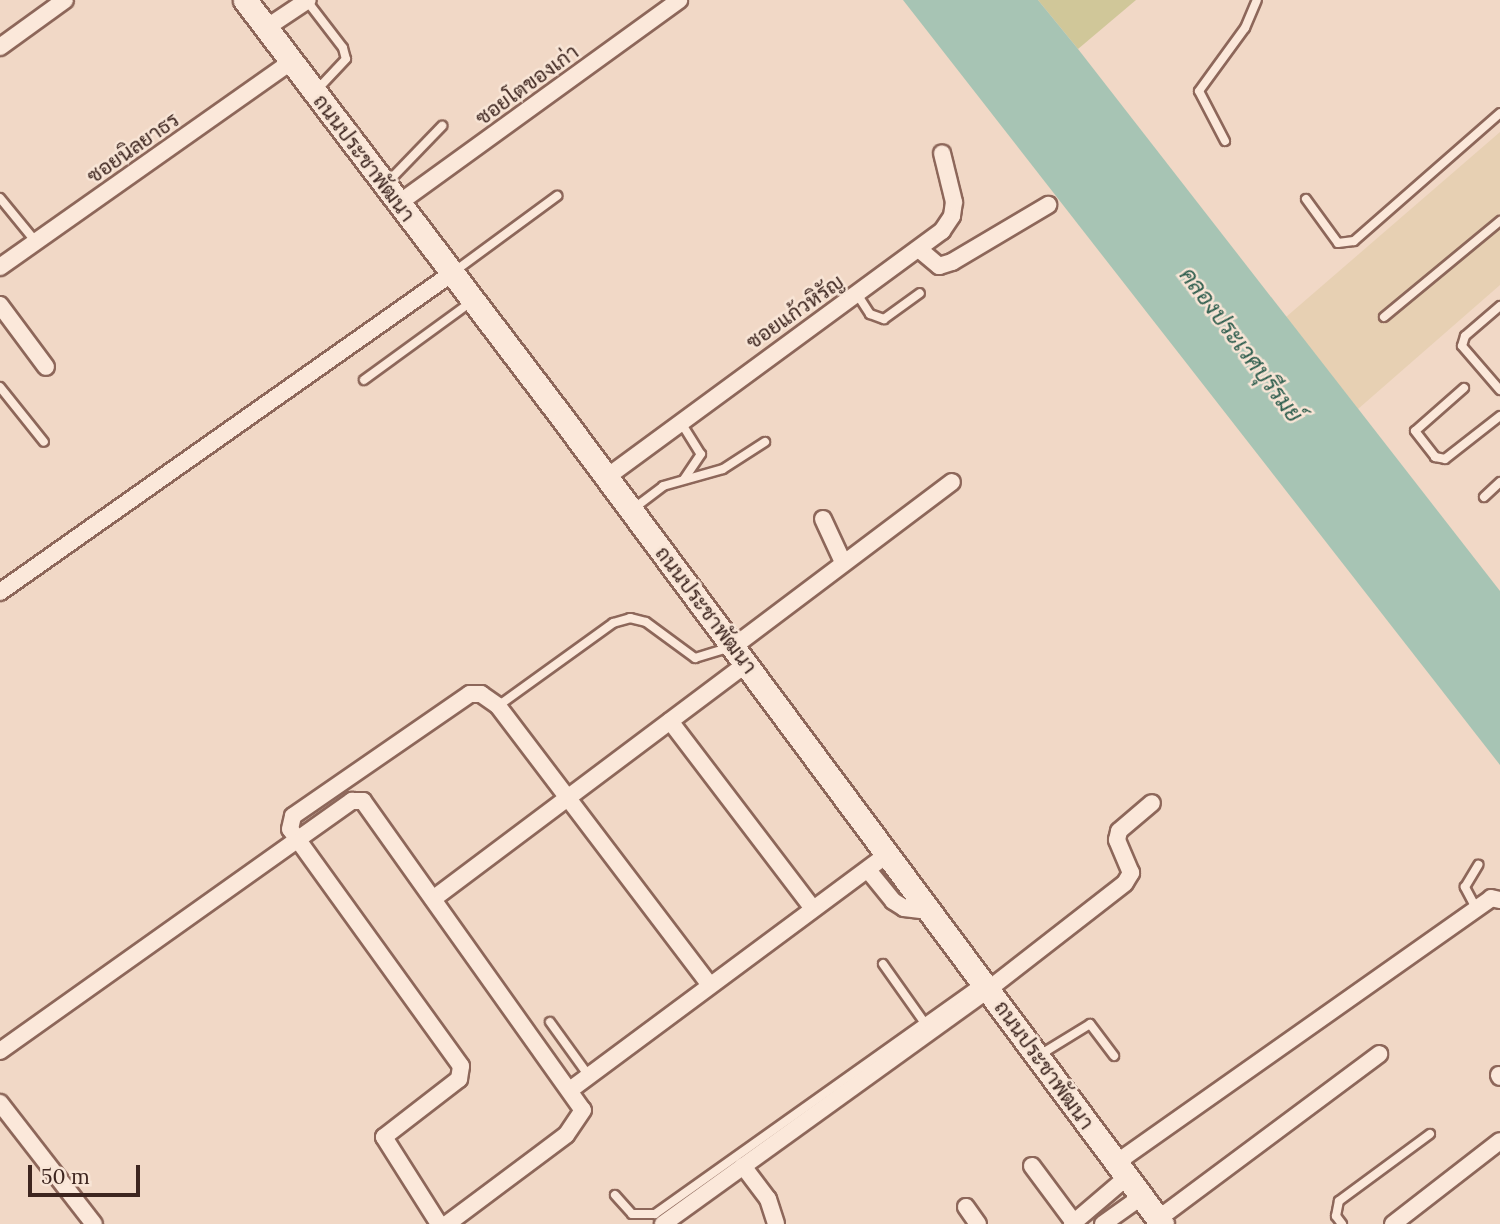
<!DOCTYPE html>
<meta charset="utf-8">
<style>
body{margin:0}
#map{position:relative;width:1500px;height:1224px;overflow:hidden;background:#f1d8c6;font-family:Lora,Sarabun,serif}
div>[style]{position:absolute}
.farmland>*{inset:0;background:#e7d0b3}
.green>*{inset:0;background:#d0c799}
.water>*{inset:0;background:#a7c4b4}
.roads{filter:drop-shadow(2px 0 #8d675a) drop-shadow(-2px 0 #8d675a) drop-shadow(0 2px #8d675a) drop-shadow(0 -2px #8d675a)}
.lane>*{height:8px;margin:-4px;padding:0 4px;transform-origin:4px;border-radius:4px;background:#fbe8da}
.street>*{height:16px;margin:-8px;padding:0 8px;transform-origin:8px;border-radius:8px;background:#fbe8da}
.secondary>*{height:23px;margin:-11.5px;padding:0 11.5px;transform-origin:11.5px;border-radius:11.5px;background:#fbe8da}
span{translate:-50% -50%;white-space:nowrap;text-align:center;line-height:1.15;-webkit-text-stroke:5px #f8e5d6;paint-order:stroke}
.street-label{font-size:21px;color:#3d251f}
.water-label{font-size:23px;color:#2d5d4d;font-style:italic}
.scale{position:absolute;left:28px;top:1165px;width:112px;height:32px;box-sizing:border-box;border:4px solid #3d251f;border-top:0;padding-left:9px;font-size:21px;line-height:24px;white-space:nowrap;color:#3d251f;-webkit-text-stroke:5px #f8e5d6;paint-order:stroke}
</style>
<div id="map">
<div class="farmland">
<i style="clip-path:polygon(1500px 132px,1500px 285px,1358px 409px,1286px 317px)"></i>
</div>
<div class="green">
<i style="clip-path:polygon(1038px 0,1136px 0,1078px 49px)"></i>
</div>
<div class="water">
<i style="clip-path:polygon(903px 0,1038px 0,1078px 49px,1500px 591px,1500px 765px)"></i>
</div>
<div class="roads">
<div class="lane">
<i style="left:307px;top:1px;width:59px;rotate:52.5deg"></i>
<i style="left:343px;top:48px;width:11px;rotate:75deg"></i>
<i style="left:346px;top:59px;width:44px;rotate:133.2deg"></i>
<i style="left:1225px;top:141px;width:56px;rotate:-117.5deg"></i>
<i style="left:1199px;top:91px;width:78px;rotate:-53.9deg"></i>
<i style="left:1245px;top:28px;width:30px;rotate:-67deg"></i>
<i style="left:386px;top:184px;width:81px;rotate:-46deg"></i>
<i style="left:0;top:198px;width:57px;rotate:50.7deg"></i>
<i style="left:1306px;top:199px;width:54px;rotate:54deg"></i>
<i style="left:1338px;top:243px;width:16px;rotate:-7deg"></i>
<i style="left:1354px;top:241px;width:194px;rotate:-41.2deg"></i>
<i style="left:455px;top:271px;width:127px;rotate:-36.3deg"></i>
<i style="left:857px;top:294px;width:24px;rotate:57deg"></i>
<i style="left:870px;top:314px;width:15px;rotate:20deg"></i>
<i style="left:884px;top:319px;width:44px;rotate:-35.8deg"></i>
<i style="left:1500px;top:306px;width:46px;rotate:139.4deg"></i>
<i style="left:1465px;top:336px;width:10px;rotate:107deg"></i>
<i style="left:1462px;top:346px;width:58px;rotate:49.2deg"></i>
<i style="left:1384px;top:317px;width:151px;rotate:-39.6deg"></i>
<i style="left:364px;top:380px;width:132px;rotate:-36.1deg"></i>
<i style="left:0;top:387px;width:70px;rotate:51.3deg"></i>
<i style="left:1464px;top:388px;width:65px;rotate:138.7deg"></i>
<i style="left:1415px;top:431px;width:33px;rotate:52deg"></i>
<i style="left:1435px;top:457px;width:10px;rotate:11deg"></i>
<i style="left:1445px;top:459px;width:70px;rotate:-38deg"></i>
<i style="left:680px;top:421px;width:39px;rotate:58deg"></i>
<i style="left:701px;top:454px;width:30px;rotate:124deg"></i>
<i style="left:1484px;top:497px;width:22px;rotate:-43deg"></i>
<i style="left:633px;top:509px;width:38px;rotate:-37deg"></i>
<i style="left:663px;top:486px;width:62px;rotate:-15.8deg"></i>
<i style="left:723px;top:469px;width:50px;rotate:-32.7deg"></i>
<i style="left:498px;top:706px;width:142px;rotate:-35.8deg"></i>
<i style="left:613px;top:623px;width:18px;rotate:-16deg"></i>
<i style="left:630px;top:618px;width:16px;rotate:14deg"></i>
<i style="left:646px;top:622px;width:61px;rotate:36.3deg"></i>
<i style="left:695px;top:658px;width:38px;rotate:-17deg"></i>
<i style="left:1476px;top:908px;width:24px;rotate:-118deg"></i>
<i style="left:1465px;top:887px;width:26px;rotate:-59deg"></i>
<i style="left:883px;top:964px;width:71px;rotate:54.7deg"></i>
<i style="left:550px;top:1022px;width:67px;rotate:54.2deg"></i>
<i style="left:1038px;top:1056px;width:61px;rotate:-31.6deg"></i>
<i style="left:1090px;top:1024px;width:40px;rotate:53deg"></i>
<i style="left:615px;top:1195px;width:25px;rotate:48deg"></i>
<i style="left:632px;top:1214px;width:23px"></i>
<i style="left:655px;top:1214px;width:397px;rotate:-35.4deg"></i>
<i style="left:1342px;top:1224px;width:10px;rotate:-127deg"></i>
<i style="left:1336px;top:1216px;width:15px;rotate:-79deg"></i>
<i style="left:1339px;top:1201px;width:113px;rotate:-36.4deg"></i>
</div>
<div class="street">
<i style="left:266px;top:28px;width:50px;rotate:-33.7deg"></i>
<i style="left:0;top:47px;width:80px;rotate:-35.9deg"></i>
<i style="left:399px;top:203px;width:346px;rotate:-35.9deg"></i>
<i style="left:920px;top:250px;width:25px;rotate:40deg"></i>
<i style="left:939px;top:266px;width:14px;rotate:-17deg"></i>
<i style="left:952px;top:262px;width:112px;rotate:-30.7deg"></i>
<i style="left:0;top:267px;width:356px;rotate:-35.2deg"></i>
<i style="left:0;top:305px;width:77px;rotate:53.4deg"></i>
<i style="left:607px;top:477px;width:416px;rotate:-36.3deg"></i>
<i style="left:942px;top:231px;width:18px;rotate:-56deg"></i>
<i style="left:952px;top:216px;width:14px;rotate:-82deg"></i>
<i style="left:954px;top:202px;width:50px;rotate:-103.8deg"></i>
<i style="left:823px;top:519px;width:47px;rotate:65.1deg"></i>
<i style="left:0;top:592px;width:552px;rotate:-35.19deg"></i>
<i style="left:733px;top:647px;width:274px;rotate:-37deg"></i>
<i style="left:670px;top:721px;width:236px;rotate:52.7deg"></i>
<i style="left:868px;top:870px;width:40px;rotate:51deg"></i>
<i style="left:893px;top:901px;width:13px;rotate:32deg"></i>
<i style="left:904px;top:908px;width:25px;rotate:7deg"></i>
<i style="left:433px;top:899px;width:391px;rotate:-36.9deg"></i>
<i style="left:0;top:1051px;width:432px;rotate:-35.4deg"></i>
<i style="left:352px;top:801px;width:11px"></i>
<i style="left:363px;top:801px;width:379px;rotate:54.6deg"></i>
<i style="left:583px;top:1110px;width:30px;rotate:124deg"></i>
<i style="left:566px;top:1135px;width:149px;rotate:143.2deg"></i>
<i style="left:1499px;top:1075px;width:2px;rotate:63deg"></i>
<i style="left:570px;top:1090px;width:395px;rotate:-36.6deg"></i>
<i style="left:0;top:1103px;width:153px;rotate:52.2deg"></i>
<i style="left:1116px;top:1163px;width:459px;rotate:-35.2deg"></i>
<i style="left:1491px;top:898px;width:9px;rotate:13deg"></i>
<i style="left:743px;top:1166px;width:41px;rotate:52.9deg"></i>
<i style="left:768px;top:1199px;width:26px;rotate:72deg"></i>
<i style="left:1032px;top:1166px;width:72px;rotate:53.4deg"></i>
<i style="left:966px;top:1207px;width:21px;rotate:55deg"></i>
<i style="left:1158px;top:1219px;width:276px;rotate:-36.7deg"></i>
<i style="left:439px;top:1224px;width:103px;rotate:-122.3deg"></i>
<i style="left:384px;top:1137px;width:95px;rotate:-37.7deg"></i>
<i style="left:459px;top:1079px;width:13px;rotate:-81deg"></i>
<i style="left:461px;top:1066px;width:292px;rotate:-125.8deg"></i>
<i style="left:290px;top:829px;width:13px;rotate:-77deg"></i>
<i style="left:293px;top:816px;width:215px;rotate:-34.6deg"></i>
<i style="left:470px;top:694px;width:11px"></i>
<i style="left:481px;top:694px;width:21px;rotate:35deg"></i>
<i style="left:498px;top:706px;width:350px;rotate:52.8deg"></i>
<i style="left:663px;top:1224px;width:402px;rotate:-35.8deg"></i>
<i style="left:989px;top:989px;width:172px;rotate:-37.9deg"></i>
<i style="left:1125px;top:883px;width:12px;rotate:-59deg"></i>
<i style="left:1131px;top:873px;width:36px;rotate:-113deg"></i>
<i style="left:1117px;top:840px;width:9px;rotate:-77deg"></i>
<i style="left:1119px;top:831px;width:43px;rotate:-40.3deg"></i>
<i style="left:1072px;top:1224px;width:72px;rotate:-40.5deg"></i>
<i style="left:1103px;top:1224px;width:47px;rotate:-35.4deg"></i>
<i style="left:1393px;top:1224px;width:135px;rotate:-37.8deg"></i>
</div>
<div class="secondary">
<i style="left:245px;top:0;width:527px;rotate:52.78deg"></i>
<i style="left:564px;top:420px;width:1002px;rotate:53.36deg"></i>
</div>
</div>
<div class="street-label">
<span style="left:527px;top:85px;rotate:-36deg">ซอยโตของเก่า</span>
<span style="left:133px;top:148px;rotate:-35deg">ซอยนิลยาธร</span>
<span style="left:364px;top:158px;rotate:53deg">ถนนประชาพัฒนา</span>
<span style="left:795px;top:312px;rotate:-35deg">ซอยแก้วหิรัญ</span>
<span style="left:706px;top:610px;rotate:53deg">ถนนประชาพัฒนา</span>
<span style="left:1044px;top:1065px;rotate:54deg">ถนนประชาพัฒนา</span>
</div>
<div class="water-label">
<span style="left:1241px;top:345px;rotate:53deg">คลองประเวศบุรีรมย์</span>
</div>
<div class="scale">50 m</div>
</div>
